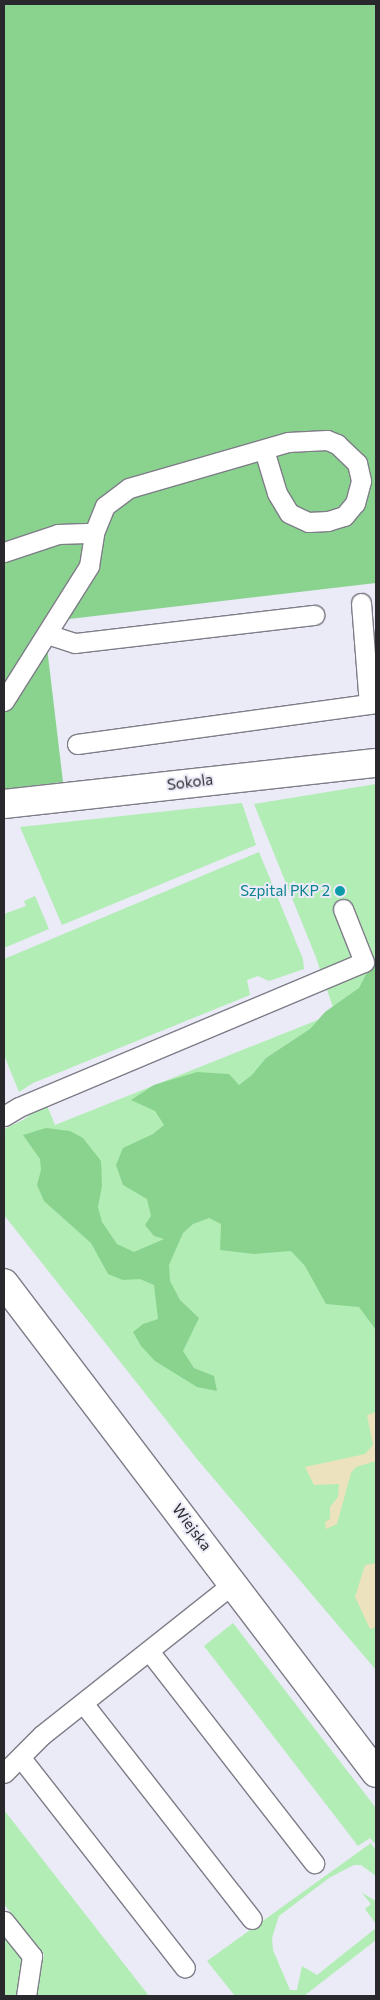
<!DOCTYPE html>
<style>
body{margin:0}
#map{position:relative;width:380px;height:2000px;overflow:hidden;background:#ebeaf7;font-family:Commissioner,sans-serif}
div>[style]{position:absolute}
.green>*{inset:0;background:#b2edb5}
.forest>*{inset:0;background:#89d38f}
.sand>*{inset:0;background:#ece2bd}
.roads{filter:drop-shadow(1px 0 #7e7d88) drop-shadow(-1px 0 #7e7d88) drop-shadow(0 1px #7e7d88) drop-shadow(0 -1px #7e7d88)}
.service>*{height:19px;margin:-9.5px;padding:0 9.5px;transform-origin:9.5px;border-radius:9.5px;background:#fff}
.minor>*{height:28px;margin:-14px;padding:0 14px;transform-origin:14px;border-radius:14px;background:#fff}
.tertiary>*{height:28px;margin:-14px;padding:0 14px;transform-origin:14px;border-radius:14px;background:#fff}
.dots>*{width:14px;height:14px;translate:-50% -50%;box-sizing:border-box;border:2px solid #ebeaf7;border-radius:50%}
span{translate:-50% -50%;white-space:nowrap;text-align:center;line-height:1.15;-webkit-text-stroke:4px #ebeaf7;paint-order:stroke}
.street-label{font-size:15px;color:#28282d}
.culture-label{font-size:15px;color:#0d838f}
.right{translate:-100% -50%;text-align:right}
.frame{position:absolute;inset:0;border:5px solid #28282d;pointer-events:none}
</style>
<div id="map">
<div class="green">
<i style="clip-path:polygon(376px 784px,376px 1566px,360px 1596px,376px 1629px,376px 1670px,197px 1459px,4px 1215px,4px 1129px,23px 1120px,46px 1103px,55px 1125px,335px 1013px,315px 955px,254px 804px)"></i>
<i style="clip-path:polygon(242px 803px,256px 845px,62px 925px,20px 827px)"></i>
<i style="clip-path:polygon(259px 852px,303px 959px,304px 969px,269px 981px,258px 976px,247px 980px,250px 995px,33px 1083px,19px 1092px,4px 1055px,4px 959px)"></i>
<i style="clip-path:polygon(35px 896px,49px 929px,4px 948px,4px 914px,26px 906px,24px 901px)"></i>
<i style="clip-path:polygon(233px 1623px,376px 1808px,376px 1845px,370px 1838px,358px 1846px,204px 1646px)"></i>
<i style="clip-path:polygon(4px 1810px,149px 1996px,36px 1996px,44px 1955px,4px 1904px)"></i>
<i style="clip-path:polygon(371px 1843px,376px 1851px,376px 1876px,361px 1865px,354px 1865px,329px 1878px,279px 1916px,272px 1938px,273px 1950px,290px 1990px,297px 1990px,302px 1966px,317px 1975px,376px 1928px,376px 1940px,304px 1996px,235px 1996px,207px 1961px)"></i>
<i style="clip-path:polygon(362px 1893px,376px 1901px,376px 1924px,365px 1909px,371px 1904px)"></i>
<i style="clip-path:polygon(4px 1932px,22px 1955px,19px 1996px,4px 1996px)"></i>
</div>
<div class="forest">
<i style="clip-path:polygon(4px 4px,376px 4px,376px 583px,44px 622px,63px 782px,4px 789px)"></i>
<i style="clip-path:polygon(376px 955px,376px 1330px,359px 1307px,326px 1304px,305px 1266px,291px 1251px,254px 1254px,220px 1250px,221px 1224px,209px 1218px,193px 1224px,183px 1233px,169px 1265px,170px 1281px,180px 1300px,199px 1318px,183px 1351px,194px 1368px,214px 1376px,217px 1391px,197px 1387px,155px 1361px,141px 1346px,133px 1332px,143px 1324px,158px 1319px,154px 1285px,140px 1279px,123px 1280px,108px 1274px,91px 1243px,44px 1201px,37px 1185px,41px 1170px,40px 1159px,23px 1135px,46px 1128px,70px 1131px,83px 1138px,101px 1161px,102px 1186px,98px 1207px,102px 1222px,117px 1244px,134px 1252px,164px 1239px,154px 1236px,145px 1225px,151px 1216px,147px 1199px,123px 1185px,116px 1165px,123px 1148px,153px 1134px,164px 1125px,155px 1111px,131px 1100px,154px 1085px,197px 1072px,229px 1074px,239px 1085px,252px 1075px,266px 1058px,310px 1029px,325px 1012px,359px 988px)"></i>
</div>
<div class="sand">
<i style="clip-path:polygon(376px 1412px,376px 1461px,356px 1467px,351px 1473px,337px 1524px,326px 1529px,325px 1522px,330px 1519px,330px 1507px,338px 1497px,339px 1484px,314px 1485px,305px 1467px,365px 1454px,373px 1445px,367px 1415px)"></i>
<i style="clip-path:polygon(376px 1563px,376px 1627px,370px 1629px,355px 1597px,365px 1565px)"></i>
</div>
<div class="roads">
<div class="service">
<i style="left:4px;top:552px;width:57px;rotate:-18.4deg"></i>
<i style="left:58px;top:534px;width:36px;rotate:-2deg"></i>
<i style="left:361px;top:603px;width:101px;rotate:85.5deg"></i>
<i style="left:47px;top:634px;width:29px;rotate:18deg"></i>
<i style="left:75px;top:643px;width:241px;rotate:-6.7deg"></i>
<i style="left:4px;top:701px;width:160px;rotate:-57.8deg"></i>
<i style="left:89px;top:566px;width:33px;rotate:-81deg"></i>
<i style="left:94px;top:533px;width:29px;rotate:-68deg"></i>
<i style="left:105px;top:506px;width:30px;rotate:-37deg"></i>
<i style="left:129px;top:488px;width:166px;rotate:-16.1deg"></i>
<i style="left:288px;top:442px;width:39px;rotate:-3deg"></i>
<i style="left:327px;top:440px;width:11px;rotate:22deg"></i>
<i style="left:337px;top:444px;width:28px;rotate:44deg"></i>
<i style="left:357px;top:463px;width:18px;rotate:77deg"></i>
<i style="left:361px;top:481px;width:23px;rotate:105deg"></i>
<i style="left:355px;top:503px;width:17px;rotate:130deg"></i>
<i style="left:344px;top:516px;width:17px;rotate:163deg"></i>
<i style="left:328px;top:521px;width:20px;rotate:177deg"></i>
<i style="left:308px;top:522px;width:21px;rotate:-155deg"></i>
<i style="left:289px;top:513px;width:23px;rotate:-121deg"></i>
<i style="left:277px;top:493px;width:45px;rotate:-106.8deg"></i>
<i style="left:77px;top:744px;width:302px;rotate:-7.8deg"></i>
<i style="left:4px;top:1116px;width:17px;rotate:-31deg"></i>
<i style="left:19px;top:1107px;width:374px;rotate:-22.8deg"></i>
<i style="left:364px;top:962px;width:57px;rotate:-111.6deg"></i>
<i style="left:149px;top:1651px;width:269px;rotate:52.1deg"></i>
<i style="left:83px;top:1703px;width:274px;rotate:52deg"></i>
<i style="left:21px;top:1758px;width:266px;rotate:52deg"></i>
<i style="left:4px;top:1773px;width:54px;rotate:-45deg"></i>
<i style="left:42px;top:1735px;width:245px;rotate:-38.4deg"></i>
<i style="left:4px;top:1921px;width:45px;rotate:51.3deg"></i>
<i style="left:32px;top:1956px;width:40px;rotate:98.5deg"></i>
</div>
<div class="minor">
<i style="left:4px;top:804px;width:374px;rotate:-6.3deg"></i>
</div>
<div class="tertiary">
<i style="left:4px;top:1283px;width:615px;rotate:52.79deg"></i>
</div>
</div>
<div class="dots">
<i style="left:340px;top:891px;background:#0f9aa8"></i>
</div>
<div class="street-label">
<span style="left:190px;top:782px;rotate:-7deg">Sokola</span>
<span style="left:192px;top:1527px;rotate:53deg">Wiejska</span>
</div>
<div class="culture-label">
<span class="right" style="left:330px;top:891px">Szpital PKP 2</span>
</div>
<div class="frame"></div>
</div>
